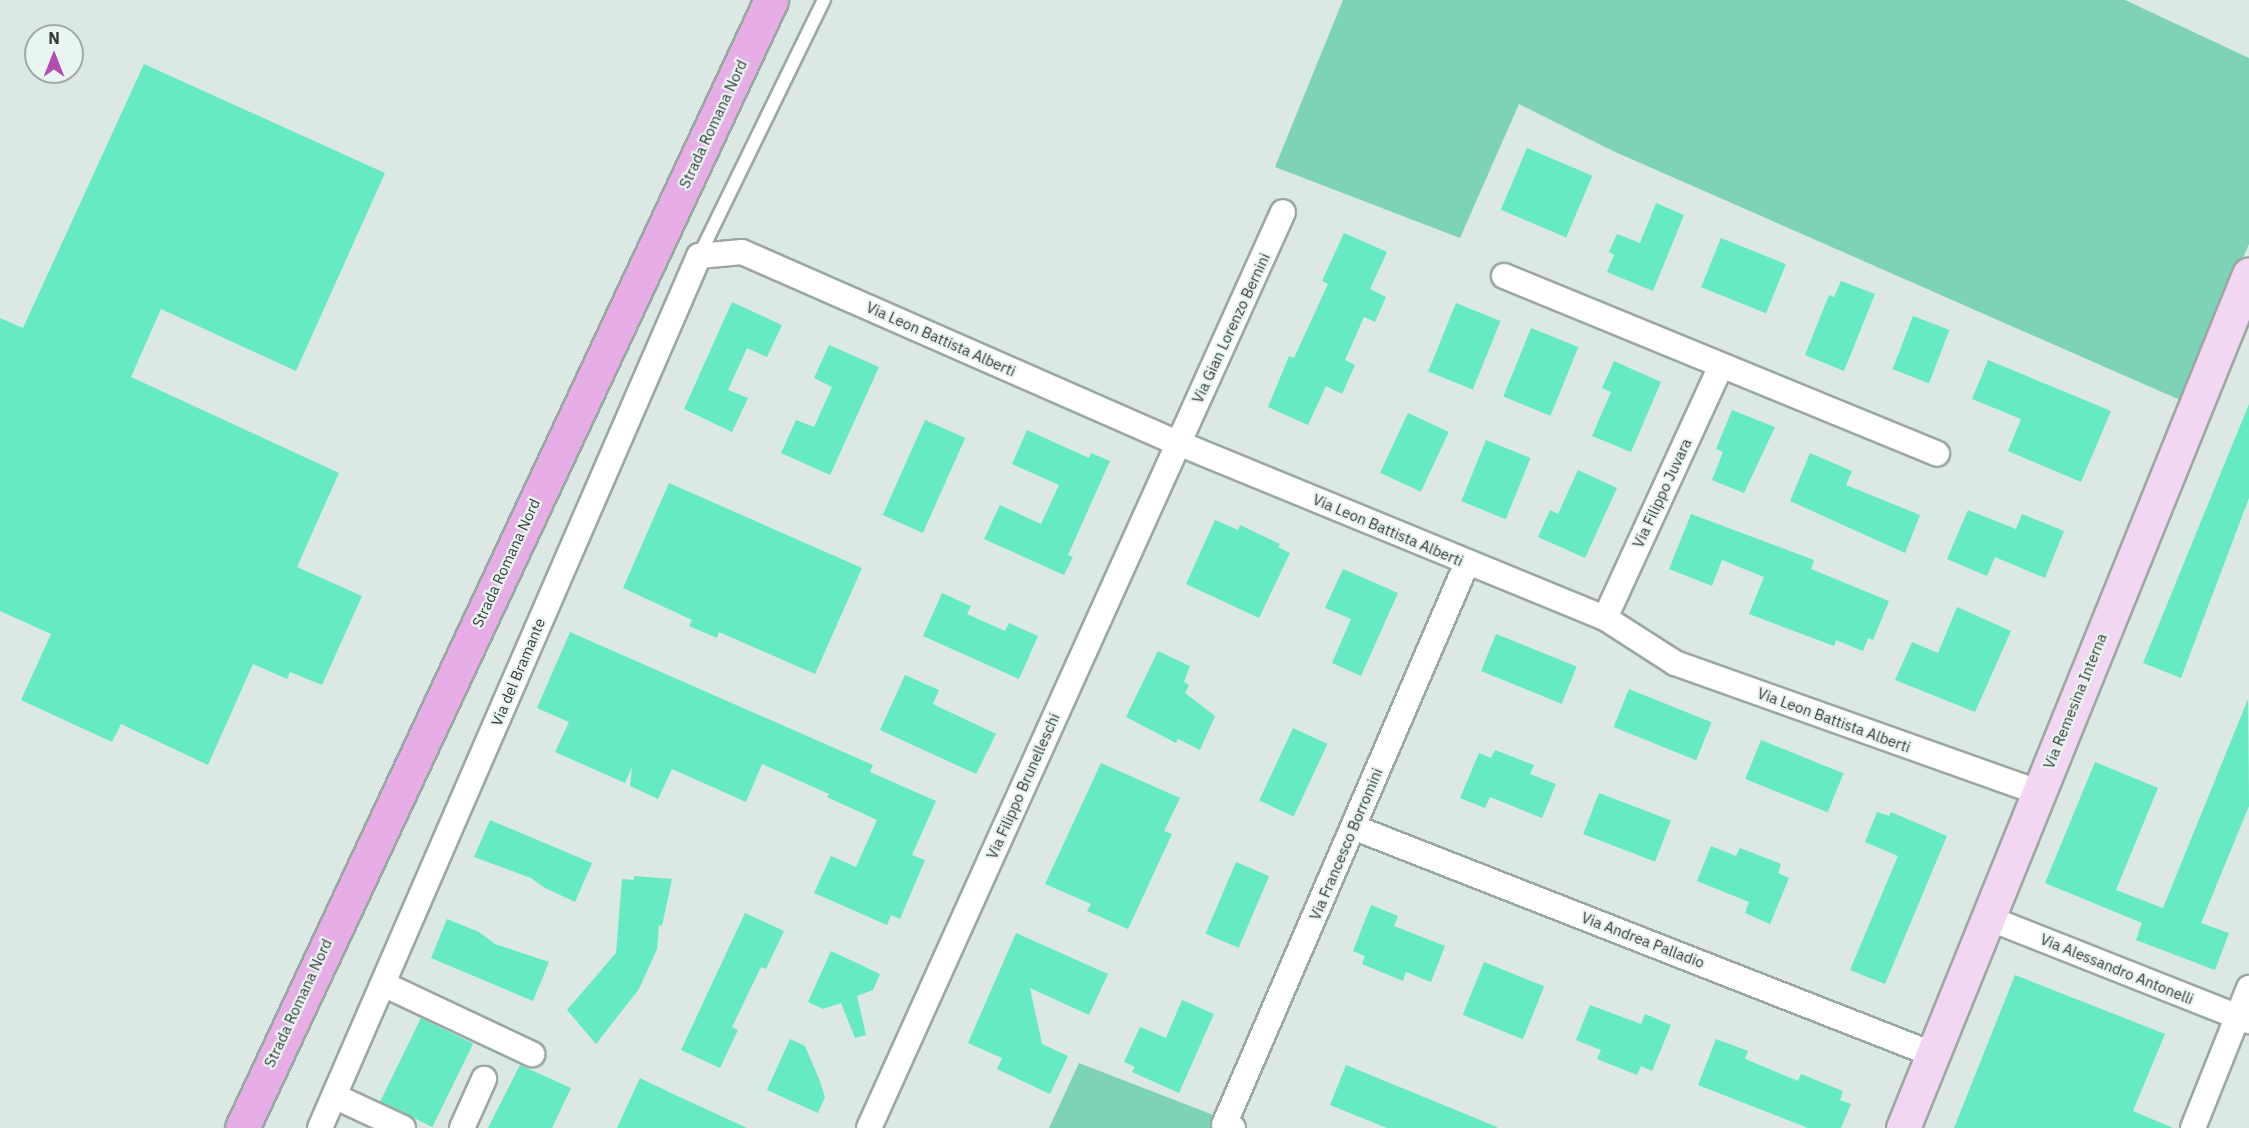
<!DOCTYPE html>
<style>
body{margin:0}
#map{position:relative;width:2249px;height:1128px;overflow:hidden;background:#dce8e3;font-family:"IBM Plex Sans",sans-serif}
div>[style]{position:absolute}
.green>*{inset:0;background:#7dd3b8}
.building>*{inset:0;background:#65eac3;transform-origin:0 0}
.roads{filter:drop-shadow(2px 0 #9ba7a2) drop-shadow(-2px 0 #9ba7a2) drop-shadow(0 2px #9ba7a2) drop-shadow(0 -2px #9ba7a2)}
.lane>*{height:12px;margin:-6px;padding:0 6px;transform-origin:6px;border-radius:6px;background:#fff}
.street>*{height:24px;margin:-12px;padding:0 12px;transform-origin:12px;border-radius:12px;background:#fff}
.secondary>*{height:33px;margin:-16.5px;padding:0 16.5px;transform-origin:16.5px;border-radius:16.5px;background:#f2d6f2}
.primary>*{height:33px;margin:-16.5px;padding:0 16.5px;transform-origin:16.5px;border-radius:16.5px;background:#e6ade6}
span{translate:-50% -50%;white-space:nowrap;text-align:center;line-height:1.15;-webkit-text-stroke:4.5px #e9f5f1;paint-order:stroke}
.street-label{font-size:15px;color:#353938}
.north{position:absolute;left:24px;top:24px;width:60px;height:60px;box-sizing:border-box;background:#e9f5f1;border:2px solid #a1aaa7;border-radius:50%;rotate:0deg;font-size:16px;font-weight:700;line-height:24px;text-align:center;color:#353938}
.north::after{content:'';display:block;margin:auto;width:21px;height:27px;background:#b04cb2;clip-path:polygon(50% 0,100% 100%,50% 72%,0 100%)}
</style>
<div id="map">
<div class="green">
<i style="clip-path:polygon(1343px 0,2125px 0,2249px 58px,2249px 244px,2180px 400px,1613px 151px,1519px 104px,1460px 238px,1275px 167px)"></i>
<i style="clip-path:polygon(1079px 1063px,1247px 1128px,1049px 1128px)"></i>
</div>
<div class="building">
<i style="clip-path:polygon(144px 64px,385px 173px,296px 371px,161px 309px,131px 377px,339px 473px,297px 567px,362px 596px,322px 685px,290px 672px,287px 679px,253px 664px,208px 765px,121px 724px,112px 742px,21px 700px,51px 634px,0 611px,0 318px,23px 328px)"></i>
<i style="left:1527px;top:148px;width:71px;height:67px;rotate:23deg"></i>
<i style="clip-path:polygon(1656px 203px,1684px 215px,1653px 291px,1607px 272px,1614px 255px,1609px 252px,1617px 234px,1640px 243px)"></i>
<i style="clip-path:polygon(1344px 233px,1387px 252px,1370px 289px,1386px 297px,1375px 322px,1364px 317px,1345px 360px,1355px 365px,1342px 394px,1326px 386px,1308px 425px,1268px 407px,1289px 356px,1294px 358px,1328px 284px,1322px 281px)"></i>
<i style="left:1721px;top:238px;width:70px;height:53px;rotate:22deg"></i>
<i style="clip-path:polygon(1841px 281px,1875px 294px,1844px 371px,1805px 355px,1829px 295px,1834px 297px)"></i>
<i style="clip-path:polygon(732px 302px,782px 325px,767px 357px,747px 348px,728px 390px,748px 398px,732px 432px,684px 409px)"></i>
<i style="left:1456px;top:303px;width:48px;height:74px;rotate:22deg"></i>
<i style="left:1913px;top:316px;width:39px;height:57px;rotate:21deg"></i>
<i style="left:1531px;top:328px;width:51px;height:74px;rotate:22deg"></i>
<i style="clip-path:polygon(829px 345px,879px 367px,830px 475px,781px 453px,796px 420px,814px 427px,832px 387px,814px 378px)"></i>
<i style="clip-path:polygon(1988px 360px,2111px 411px,2081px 482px,2008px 451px,2021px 419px,1972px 399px)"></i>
<i style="clip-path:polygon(1614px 361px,1661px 382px,1631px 452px,1592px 436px,1611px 392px,1602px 388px)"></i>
<i style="clip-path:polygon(2249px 404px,2249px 498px,2181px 678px,2143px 663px)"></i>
<i style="clip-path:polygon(1732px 410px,1775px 427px,1744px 493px,1712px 480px,1723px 452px,1716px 449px)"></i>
<i style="left:1408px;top:413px;width:45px;height:66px;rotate:25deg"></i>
<i style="left:925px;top:420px;width:44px;height:104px;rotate:24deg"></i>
<i style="clip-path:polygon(1027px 430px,1089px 458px,1091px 453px,1110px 461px,1068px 555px,1073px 557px,1064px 575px,984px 539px,1000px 505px,1041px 524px,1059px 485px,1012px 464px)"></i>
<i style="left:1486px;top:440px;width:48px;height:66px;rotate:22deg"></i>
<i style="clip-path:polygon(1810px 453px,1852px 471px,1846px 485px,1920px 515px,1905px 553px,1790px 501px)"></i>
<i style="clip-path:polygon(1578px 470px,1617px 488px,1585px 558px,1538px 537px,1550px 510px,1558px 514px)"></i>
<i style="clip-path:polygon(669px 483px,862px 568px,815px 674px,719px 632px,717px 638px,689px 626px,692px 620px,623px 588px)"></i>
<i style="clip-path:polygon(1968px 510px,2016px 529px,2022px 514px,2064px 531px,2045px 578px,1995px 557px,1987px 576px,1947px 559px)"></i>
<i style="clip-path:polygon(1691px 514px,1814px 560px,1811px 569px,1889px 601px,1873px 640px,1868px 638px,1863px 651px,1836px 640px,1834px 646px,1749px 614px,1764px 577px,1722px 560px,1712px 586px,1669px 569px)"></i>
<i style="clip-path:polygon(1215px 520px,1238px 530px,1240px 525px,1280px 544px,1278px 547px,1290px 553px,1259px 618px,1186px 584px)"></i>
<i style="clip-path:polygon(1343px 569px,1398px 593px,1361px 676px,1332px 663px,1351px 619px,1325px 608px)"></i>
<i style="clip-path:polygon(942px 593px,971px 606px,967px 614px,1005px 631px,1009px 623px,1038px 636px,1019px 679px,923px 636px)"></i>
<i style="clip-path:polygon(1957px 607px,2011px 631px,1975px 712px,1895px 680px,1912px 642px,1938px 653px)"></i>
<i style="clip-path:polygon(570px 632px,873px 765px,870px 772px,936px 801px,912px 855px,925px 860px,900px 919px,891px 915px,887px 925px,814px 893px,831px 856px,856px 867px,877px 820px,827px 797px,829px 794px,762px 764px,746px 802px,672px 769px,658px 799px,630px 786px,632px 767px,625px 783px,555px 752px,569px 722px,537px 708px)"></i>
<i style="left:1496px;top:634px;width:87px;height:40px;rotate:22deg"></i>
<i style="clip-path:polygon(1158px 651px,1190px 666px,1184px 682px,1189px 685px,1185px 693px,1215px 716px,1200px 750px,1178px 739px,1176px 743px,1126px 717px)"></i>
<i style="clip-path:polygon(905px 675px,939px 690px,933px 704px,996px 734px,976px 774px,880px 730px)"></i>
<i style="left:1629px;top:689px;width:89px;height:41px;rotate:22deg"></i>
<i style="clip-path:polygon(2248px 699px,2249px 806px,2201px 923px,2229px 933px,2215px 970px,2136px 940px,2142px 923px,2045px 883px,2095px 762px,2158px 788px,2116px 890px,2163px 908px)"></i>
<i style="left:1293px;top:728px;width:38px;height:80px;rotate:25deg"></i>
<i style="left:1761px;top:740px;width:89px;height:42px;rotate:22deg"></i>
<i style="clip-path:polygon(1495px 750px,1534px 765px,1530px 774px,1556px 784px,1542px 818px,1490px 797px,1485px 808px,1460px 798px,1479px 753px,1491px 758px)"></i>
<i style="clip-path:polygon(1101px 763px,1180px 798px,1164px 831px,1172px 834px,1128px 929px,1087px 911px,1091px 904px,1045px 884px)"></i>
<i style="left:1599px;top:793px;width:77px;height:44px;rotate:21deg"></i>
<i style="clip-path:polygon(1877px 812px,1889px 816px,1891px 812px,1947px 836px,1885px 984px,1850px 970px,1898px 856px,1865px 842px)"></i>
<i style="clip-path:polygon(490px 820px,592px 863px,575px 902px,545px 888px,531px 878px,474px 857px)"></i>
<i style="clip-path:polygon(1711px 846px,1736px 856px,1740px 848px,1781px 864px,1778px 873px,1789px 878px,1770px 924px,1745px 913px,1749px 902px,1697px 881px)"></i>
<i style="left:1236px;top:862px;width:36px;height:78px;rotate:23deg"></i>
<i style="clip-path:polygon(634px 876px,672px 879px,662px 926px,659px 925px,657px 949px,639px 989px,596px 1044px,567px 1010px,616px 953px,622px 879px,634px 880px)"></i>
<i style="clip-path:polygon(1371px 905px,1398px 916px,1394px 926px,1445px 946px,1431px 982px,1406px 972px,1403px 981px,1362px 964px,1365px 956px,1353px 951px)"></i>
<i style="clip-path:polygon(745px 913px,784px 931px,766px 969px,761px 967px,732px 1027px,738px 1030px,720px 1068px,681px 1050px)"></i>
<i style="clip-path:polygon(447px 919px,479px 932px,495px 944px,549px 962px,533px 1001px,431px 958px)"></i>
<i style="clip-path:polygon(1016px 933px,1108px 974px,1089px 1015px,1030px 988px,1042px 1044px,1068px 1056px,1050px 1094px,997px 1069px,1002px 1058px,968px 1043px)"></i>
<i style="clip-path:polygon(831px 951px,880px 974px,873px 990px,857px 996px,866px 1035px,855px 1038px,841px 1003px,823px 1009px,808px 1002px)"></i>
<i style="left:1484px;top:962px;width:65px;height:57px;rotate:22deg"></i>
<i style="clip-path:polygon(2015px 975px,2165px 1034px,2133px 1111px,2173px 1128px,1954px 1128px)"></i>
<i style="clip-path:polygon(1182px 1000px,1214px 1014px,1179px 1093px,1132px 1072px,1135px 1067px,1124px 1062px,1140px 1027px,1166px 1038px)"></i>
<i style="clip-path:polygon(1590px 1005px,1641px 1024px,1645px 1014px,1671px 1025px,1652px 1071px,1641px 1066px,1637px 1075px,1597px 1059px,1601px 1050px,1576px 1040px)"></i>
<i style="left:421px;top:1018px;width:58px;height:93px;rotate:26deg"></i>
<i style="clip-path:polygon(790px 1039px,805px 1046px,819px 1079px,825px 1097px,818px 1113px,767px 1090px)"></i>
<i style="clip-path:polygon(1716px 1039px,1748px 1051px,1745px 1059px,1798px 1081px,1801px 1074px,1843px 1091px,1840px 1100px,1851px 1104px,1841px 1128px,1808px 1128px,1698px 1085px)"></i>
<i style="clip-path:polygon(520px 1065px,571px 1088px,552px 1128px,488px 1128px)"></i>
<i style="clip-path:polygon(1346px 1065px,1497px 1127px,1497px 1128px,1387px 1128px,1330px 1105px)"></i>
<i style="clip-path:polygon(640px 1078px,671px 1093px,747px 1128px,617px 1128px)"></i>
</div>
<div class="roads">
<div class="lane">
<i style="left:699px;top:256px;width:285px;rotate:-64deg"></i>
</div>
<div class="street">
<i style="left:1504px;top:276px;width:468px;rotate:22.3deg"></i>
<i style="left:1605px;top:618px;width:275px;rotate:-65.3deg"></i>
<i style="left:1353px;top:827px;width:622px;rotate:21.41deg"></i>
<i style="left:1986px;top:917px;width:283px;rotate:21.6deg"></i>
<i style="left:383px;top:984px;width:165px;rotate:25.2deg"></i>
<i style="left:334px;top:1096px;width:76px;rotate:24.9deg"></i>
<i style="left:320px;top:1128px;width:951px;rotate:-66.51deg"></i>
<i style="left:699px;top:256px;width:43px;rotate:-5.3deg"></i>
<i style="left:742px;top:252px;width:476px;rotate:23.7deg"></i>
<i style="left:1178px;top:443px;width:461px;rotate:22.3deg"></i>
<i style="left:1605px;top:618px;width:83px;rotate:32.7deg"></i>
<i style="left:1675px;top:663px;width:385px;rotate:19.6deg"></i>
<i style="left:462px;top:1128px;width:54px;rotate:-65.8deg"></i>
<i style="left:869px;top:1128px;width:1005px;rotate:-65.68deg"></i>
<i style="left:1233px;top:1128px;width:9px;rotate:-162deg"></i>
<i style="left:1224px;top:1125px;width:612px;rotate:-66.62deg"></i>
<i style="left:2193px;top:1128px;width:151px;rotate:-68.2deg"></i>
</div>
<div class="secondary">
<i style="left:1903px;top:1128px;width:921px;rotate:-67.94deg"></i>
</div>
<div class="primary">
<i style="left:242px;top:1128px;width:1246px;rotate:-64.87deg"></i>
</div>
</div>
<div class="street-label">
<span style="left:713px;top:124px;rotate:-65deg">Strada Romana Nord</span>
<span style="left:1231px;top:328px;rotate:-65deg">Via Gian Lorenzo Bernini</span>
<span style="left:941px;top:339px;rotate:24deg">Via Leon Battista Alberti</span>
<span style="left:1662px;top:493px;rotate:-65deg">Via Filippo Juvara</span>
<span style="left:1388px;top:530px;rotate:23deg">Via Leon Battista Alberti</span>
<span style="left:506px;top:563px;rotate:-65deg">Strada Romana Nord</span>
<span style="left:518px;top:672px;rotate:-67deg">Via del Bramante</span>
<span style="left:2075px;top:701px;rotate:-68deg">Via Remesina Interna</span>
<span style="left:1834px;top:720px;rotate:20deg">Via Leon Battista Alberti</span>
<span style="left:1023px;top:786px;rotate:-66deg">Via Filippo Brunelleschi</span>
<span style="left:1346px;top:844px;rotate:-67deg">Via Francesco Borromini</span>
<span style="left:1643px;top:940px;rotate:21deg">Via Andrea Palladio</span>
<span style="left:2117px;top:969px;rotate:22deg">Via Alessandro Antonelli</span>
<span style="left:298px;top:1003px;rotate:-65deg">Strada Romana Nord</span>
</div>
<div class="north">N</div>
</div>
